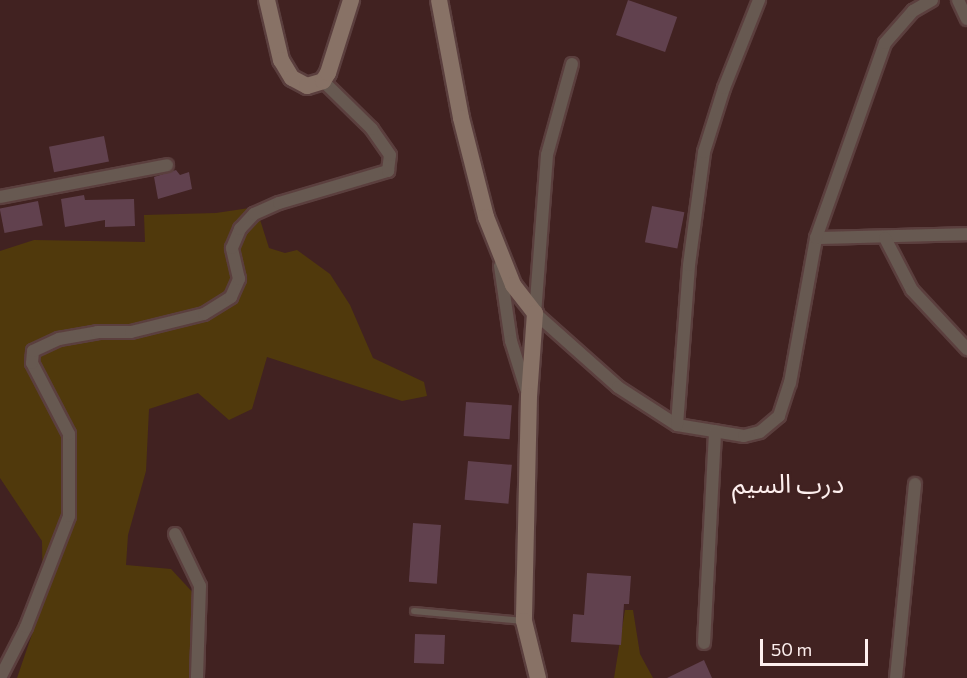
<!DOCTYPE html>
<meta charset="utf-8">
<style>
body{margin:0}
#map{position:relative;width:967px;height:678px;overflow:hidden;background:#412221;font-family:Commissioner,"Noto Sans Arabic",sans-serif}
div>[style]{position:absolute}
.green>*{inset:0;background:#50390c}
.building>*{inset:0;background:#61414e;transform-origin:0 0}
.roads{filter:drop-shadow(2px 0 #5b3f3e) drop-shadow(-2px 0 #5b3f3e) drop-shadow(0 2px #5b3f3e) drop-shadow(0 -2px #5b3f3e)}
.lane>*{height:6px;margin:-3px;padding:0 3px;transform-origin:3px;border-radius:3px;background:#675951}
.street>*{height:12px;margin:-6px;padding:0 6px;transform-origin:6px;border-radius:6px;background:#675951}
.secondary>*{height:16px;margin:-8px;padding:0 8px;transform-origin:8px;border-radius:8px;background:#887266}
span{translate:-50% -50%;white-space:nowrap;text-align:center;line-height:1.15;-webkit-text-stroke:4.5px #412221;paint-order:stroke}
.quarter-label{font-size:26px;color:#fdefee}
.scale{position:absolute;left:760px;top:639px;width:108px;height:27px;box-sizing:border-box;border:3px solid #fdefee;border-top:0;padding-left:8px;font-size:18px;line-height:21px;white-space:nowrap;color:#fdefee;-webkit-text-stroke:4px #412221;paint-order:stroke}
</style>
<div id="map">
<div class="green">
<i style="clip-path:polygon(256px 207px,269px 248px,285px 253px,297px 250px,330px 274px,350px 305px,373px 358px,424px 382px,427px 396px,402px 401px,267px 357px,252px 409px,229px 420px,198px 393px,149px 409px,146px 471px,128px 535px,126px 565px,171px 569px,196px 596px,189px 678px,17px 678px,43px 602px,42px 541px,0 478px,0 251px,34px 240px,145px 242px,144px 215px,216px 213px)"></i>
<i style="clip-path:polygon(625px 610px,633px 610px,640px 654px,653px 678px,614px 678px)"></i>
</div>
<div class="building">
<i style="left:628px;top:0;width:52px;height:37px;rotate:19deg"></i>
<i style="left:104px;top:136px;width:26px;height:56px;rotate:79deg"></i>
<i style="clip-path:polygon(176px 170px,180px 175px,189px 172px,192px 189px,158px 199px,154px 177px)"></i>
<i style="clip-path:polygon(84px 195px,85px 200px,134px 199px,135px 226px,105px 227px,105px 220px,65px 227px,61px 199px)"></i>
<i style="left:38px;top:201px;width:25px;height:39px;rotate:79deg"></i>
<i style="left:652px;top:206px;width:33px;height:37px;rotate:11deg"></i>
<i style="left:466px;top:402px;width:46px;height:34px;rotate:4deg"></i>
<i style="left:468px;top:461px;width:44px;height:39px;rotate:5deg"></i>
<i style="left:413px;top:523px;width:28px;height:59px;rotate:4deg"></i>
<i style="clip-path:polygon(587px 573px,631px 576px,629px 604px,624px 604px,621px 645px,571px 642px,573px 614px,584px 615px)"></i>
<i style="left:415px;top:634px;width:30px;height:29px;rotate:2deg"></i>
<i style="clip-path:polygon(704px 660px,712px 678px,667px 678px)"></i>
</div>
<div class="roads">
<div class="lane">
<i style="left:414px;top:611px;width:110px;rotate:5.2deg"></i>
</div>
<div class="street">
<i style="left:958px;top:0;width:21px;rotate:65deg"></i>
<i style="left:572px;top:64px;width:94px;rotate:105.4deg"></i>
<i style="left:547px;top:155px;width:158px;rotate:94.3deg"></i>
<i style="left:535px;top:313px;width:111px;rotate:41.7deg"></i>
<i style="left:618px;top:387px;width:70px;rotate:32.8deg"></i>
<i style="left:677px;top:425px;width:68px;rotate:9.3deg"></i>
<i style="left:744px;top:436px;width:16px;rotate:-14deg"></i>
<i style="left:760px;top:432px;width:25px;rotate:-40deg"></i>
<i style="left:779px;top:416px;width:35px;rotate:-72deg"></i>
<i style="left:790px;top:383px;width:147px;rotate:-79.8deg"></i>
<i style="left:816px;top:238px;width:151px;rotate:-1.5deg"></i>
<i style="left:0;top:197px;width:170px;rotate:-10.8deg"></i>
<i style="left:816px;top:238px;width:207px;rotate:-70.5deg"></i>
<i style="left:885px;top:43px;width:43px;rotate:-48.8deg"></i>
<i style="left:913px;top:11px;width:22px;rotate:-30deg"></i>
<i style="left:885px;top:238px;width:59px;rotate:62.6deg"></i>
<i style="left:912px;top:290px;width:81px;rotate:47deg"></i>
<i style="left:500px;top:266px;width:76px;rotate:81.7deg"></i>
<i style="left:511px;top:341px;width:50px;rotate:72.6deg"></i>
<i style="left:677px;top:425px;width:160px;rotate:-85.7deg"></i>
<i style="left:689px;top:265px;width:114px;rotate:-82.4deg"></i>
<i style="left:704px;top:152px;width:67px;rotate:-72.6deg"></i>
<i style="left:724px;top:88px;width:95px;rotate:-68.3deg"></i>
<i style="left:175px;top:534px;width:58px;rotate:64.3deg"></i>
<i style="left:200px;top:586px;width:92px;rotate:91.9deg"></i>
<i style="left:704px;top:643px;width:212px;rotate:-87deg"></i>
<i style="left:0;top:678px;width:57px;rotate:-63deg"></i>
<i style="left:26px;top:627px;width:119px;rotate:-68.8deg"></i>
<i style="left:69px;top:516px;width:82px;rotate:-90deg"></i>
<i style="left:69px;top:434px;width:80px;rotate:-117.5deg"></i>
<i style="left:32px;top:363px;width:12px;rotate:-85deg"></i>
<i style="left:33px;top:351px;width:29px;rotate:-25deg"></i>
<i style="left:59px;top:339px;width:39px;rotate:-10deg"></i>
<i style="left:97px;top:332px;width:34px"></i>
<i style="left:131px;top:332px;width:75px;rotate:-13.9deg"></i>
<i style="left:204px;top:314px;width:32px;rotate:-32deg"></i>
<i style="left:231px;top:297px;width:20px;rotate:-66deg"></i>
<i style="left:239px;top:279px;width:32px;rotate:-103deg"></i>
<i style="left:232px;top:248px;width:21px;rotate:-67deg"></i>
<i style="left:240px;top:229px;width:21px;rotate:-47deg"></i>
<i style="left:254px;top:214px;width:27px;rotate:-24deg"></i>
<i style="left:279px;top:203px;width:114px;rotate:-16.4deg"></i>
<i style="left:388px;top:171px;width:16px;rotate:-83deg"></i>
<i style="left:390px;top:155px;width:32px;rotate:-125deg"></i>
<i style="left:372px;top:129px;width:69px;rotate:-135.6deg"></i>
<i style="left:896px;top:678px;width:195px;rotate:-84.4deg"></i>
</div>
<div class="secondary">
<i style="left:267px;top:0;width:62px;rotate:76.9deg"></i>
<i style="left:281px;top:60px;width:21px;rotate:59deg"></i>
<i style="left:292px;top:78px;width:17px;rotate:28deg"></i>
<i style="left:307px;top:86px;width:17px;rotate:-17deg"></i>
<i style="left:323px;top:81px;width:9px;rotate:-58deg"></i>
<i style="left:328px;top:73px;width:77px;rotate:-72.5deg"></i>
<i style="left:439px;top:0;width:120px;rotate:79.4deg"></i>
<i style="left:461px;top:118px;width:102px;rotate:75.8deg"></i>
<i style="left:486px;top:217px;width:73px;rotate:68.3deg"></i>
<i style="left:513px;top:285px;width:36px;rotate:52deg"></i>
<i style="left:535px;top:313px;width:83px;rotate:94.1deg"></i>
<i style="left:529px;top:396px;width:225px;rotate:91.3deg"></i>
<i style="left:524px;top:621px;width:59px;rotate:76.2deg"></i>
</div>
</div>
<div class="quarter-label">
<span style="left:788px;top:483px">درب السيم</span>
</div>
<div class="scale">50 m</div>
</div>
